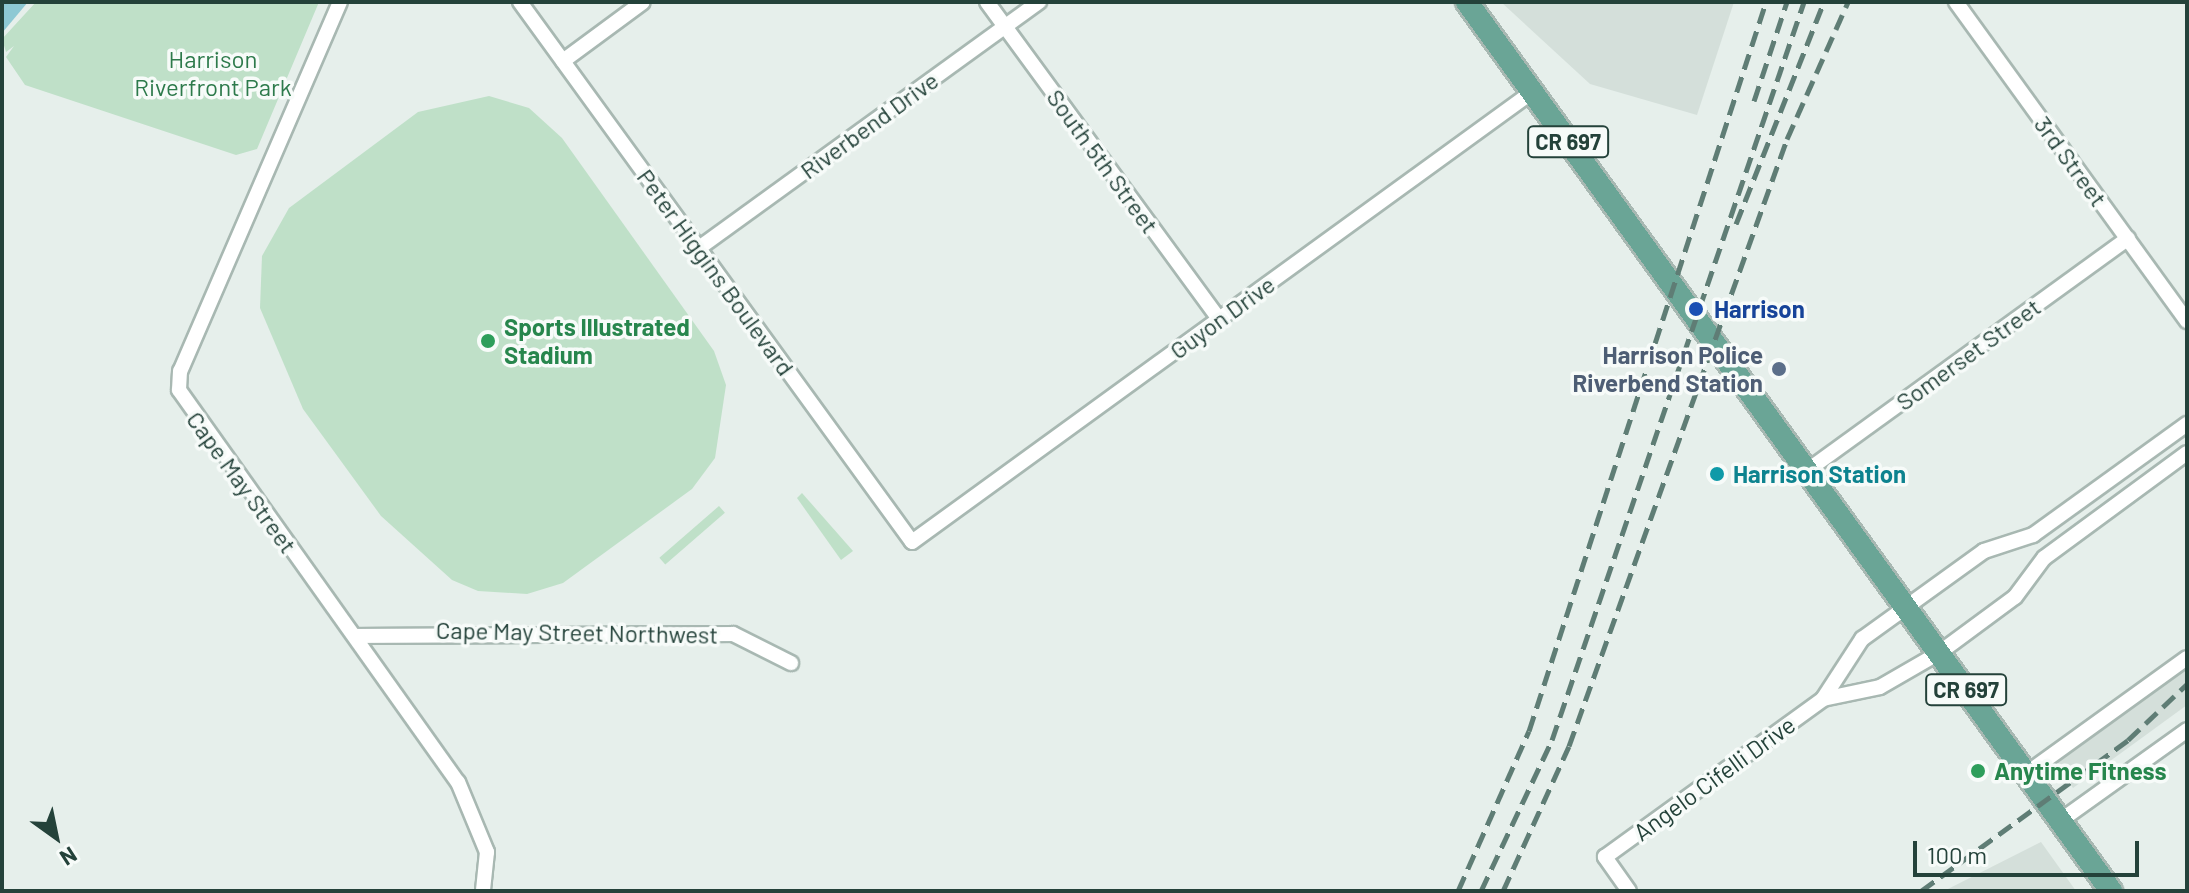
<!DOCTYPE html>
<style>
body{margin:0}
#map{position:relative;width:2189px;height:893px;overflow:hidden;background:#e6efeb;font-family:Barlow,sans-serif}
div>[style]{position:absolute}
.built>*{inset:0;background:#d4dfda}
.green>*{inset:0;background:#bfe0c8;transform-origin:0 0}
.water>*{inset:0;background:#8ec9d4}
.roads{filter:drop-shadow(2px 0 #a8b8b2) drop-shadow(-2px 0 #a8b8b2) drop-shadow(0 2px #a8b8b2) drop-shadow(0 -2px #a8b8b2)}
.minor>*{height:14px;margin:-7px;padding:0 7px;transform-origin:7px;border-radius:7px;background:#fff}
.primary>*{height:22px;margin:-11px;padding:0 11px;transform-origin:11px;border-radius:11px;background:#6aa596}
.rail>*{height:5px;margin-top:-2.5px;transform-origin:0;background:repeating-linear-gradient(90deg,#5f7d75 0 16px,transparent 0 24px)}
.dots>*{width:22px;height:22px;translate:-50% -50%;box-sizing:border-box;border:4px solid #f7fbf9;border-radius:50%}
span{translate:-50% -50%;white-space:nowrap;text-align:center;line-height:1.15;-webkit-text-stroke:7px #f7fbf9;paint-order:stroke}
.shield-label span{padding:2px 6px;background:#f7fbf9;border:2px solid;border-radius:6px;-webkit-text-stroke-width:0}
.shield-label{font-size:22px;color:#24423a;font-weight:700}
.park-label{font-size:24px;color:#2d7a4b}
.street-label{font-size:24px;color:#24423a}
.transit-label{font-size:24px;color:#164399;font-weight:700}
.left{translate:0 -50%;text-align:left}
.leisure-label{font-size:24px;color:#27864d;font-weight:700}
.service-label{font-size:24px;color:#4e5e75;font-weight:700}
.right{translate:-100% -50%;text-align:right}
.culture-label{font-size:24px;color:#0d838f;font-weight:700}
.frame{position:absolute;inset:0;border:4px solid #24423a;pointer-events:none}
.north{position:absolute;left:16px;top:797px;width:80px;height:80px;-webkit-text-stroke:6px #f7fbf9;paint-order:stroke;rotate:147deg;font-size:22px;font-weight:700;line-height:32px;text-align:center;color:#24423a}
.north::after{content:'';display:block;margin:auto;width:28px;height:36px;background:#24423a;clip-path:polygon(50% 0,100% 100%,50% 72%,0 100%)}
.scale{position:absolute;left:1913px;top:841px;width:226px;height:36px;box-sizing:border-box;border:4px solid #24423a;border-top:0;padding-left:10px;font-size:24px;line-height:28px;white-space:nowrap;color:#24423a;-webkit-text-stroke:6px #f7fbf9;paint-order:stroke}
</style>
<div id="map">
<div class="built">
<i style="clip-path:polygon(1501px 2px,1734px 2px,1697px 115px,1590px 84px)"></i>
<i style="clip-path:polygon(2187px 664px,2187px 705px,2073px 788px,2054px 762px)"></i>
<i style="clip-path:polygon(2041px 842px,2076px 891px,1944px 891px)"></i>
</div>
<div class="green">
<i style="clip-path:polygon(36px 2px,319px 2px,257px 149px,236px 155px,25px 85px,6px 57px,14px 46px,6px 52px,2px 39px)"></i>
<i style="clip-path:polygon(489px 96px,529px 108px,562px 138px,714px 351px,726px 385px,715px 458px,692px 489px,563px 583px,527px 594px,478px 591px,452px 580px,381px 516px,303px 409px,260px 308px,262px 256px,289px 208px,418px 112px)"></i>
<i style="clip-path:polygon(802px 493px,853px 551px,841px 560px,797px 498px)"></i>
<i style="left:719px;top:506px;width:9px;height:79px;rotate:49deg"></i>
</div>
<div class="water">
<i style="clip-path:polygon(2px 2px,28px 2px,2px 33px)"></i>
</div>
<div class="roads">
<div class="minor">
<i style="left:340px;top:2px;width:402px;rotate:113.4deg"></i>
<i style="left:180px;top:371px;width:19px;rotate:93deg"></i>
<i style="left:179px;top:390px;width:481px;rotate:54.6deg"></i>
<i style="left:458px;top:782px;width:76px;rotate:67.5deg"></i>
<i style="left:487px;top:852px;width:39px;rotate:96deg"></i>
<i style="left:520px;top:2px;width:667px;rotate:54.02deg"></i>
<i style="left:912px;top:542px;width:766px;rotate:-35.97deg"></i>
<i style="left:987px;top:2px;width:393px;rotate:53.8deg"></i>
<i style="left:1956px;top:2px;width:394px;rotate:54.1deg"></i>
<i style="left:563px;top:61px;width:99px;rotate:-36.4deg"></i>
<i style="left:699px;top:248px;width:420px;rotate:-35.9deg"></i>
<i style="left:1808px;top:470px;width:395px;rotate:-35.9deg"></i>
<i style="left:355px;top:636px;width:378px;rotate:-0.3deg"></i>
<i style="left:733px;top:634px;width:65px;rotate:26.6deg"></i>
<i style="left:1823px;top:699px;width:72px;rotate:-57deg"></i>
<i style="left:1862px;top:639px;width:150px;rotate:-35.8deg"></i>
<i style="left:1984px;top:551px;width:52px;rotate:-18.1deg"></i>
<i style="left:2033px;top:535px;width:190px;rotate:-35.8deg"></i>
<i style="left:2026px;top:774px;width:198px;rotate:-35.8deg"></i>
<i style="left:2060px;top:821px;width:156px;rotate:-35.6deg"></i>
<i style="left:1629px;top:891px;width:42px;rotate:-125.2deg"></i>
<i style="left:1605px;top:857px;width:269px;rotate:-35.9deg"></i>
<i style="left:1823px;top:699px;width:58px;rotate:-11.9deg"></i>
<i style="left:1880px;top:687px;width:68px;rotate:-30deg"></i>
<i style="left:1939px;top:653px;width:94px;rotate:-36.4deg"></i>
<i style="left:2015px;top:597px;width:49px;rotate:-53.4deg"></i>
<i style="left:2044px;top:558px;width:177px;rotate:-36.3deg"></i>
</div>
<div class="primary">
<i style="left:1467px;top:2px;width:1098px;rotate:54.08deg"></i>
</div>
</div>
<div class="rail">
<i style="left:1754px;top:101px;width:104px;rotate:-71.6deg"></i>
<i style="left:1736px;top:224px;width:239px;rotate:-68.4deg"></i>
<i style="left:1458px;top:891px;width:175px;rotate:-66.1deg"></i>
<i style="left:1529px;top:731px;width:767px;rotate:-71.99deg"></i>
<i style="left:1481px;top:891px;width:167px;rotate:-64.8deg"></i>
<i style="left:1552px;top:740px;width:780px;rotate:-71.15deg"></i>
<i style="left:1503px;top:891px;width:159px;rotate:-65.5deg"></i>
<i style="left:1569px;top:746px;width:645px;rotate:-70.24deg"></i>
<i style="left:1787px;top:139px;width:150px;rotate:-66deg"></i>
<i style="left:1921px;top:891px;width:256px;rotate:-36.1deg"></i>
<i style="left:2128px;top:740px;width:81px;rotate:-43.5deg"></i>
</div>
<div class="dots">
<i style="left:1696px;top:309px;background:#1a4fb4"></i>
<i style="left:488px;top:341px;background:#2e9e5b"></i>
<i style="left:1779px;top:369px;background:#5c6f8a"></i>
<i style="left:1717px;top:474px;background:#0f9aa8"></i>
<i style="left:1978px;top:771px;background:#2e9e5b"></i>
</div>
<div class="shield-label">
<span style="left:1568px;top:142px">CR 697</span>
<span style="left:1966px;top:690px">CR 697</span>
</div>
<div class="park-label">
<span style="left:213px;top:73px">Harrison<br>Riverfront Park</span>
</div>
<div class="street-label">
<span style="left:869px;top:125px;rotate:-36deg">Riverbend Drive</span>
<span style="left:1103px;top:161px;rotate:54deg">South 5th Street</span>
<span style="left:2071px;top:161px;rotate:54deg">3rd Street</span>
<span style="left:716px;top:272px;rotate:54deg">Peter Higgins Boulevard</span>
<span style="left:1222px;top:317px;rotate:-36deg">Guyon Drive</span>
<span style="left:1968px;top:354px;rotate:-36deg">Somerset Street</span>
<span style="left:242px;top:482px;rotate:54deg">Cape May Street</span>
<span style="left:577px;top:632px;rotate:1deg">Cape May Street Northwest</span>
<span style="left:1714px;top:778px;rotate:-36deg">Angelo Cifelli Drive</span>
</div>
<div class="transit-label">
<span class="left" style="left:1714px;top:309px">Harrison</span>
</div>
<div class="leisure-label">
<span class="left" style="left:504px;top:341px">Sports Illustrated<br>Stadium</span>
<span class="left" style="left:1994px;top:771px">Anytime Fitness</span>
</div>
<div class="service-label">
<span class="right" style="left:1763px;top:369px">Harrison Police<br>Riverbend Station</span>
</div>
<div class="culture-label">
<span class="left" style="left:1733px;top:474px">Harrison Station</span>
</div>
<div class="frame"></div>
<div class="north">N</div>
<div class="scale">100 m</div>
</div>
